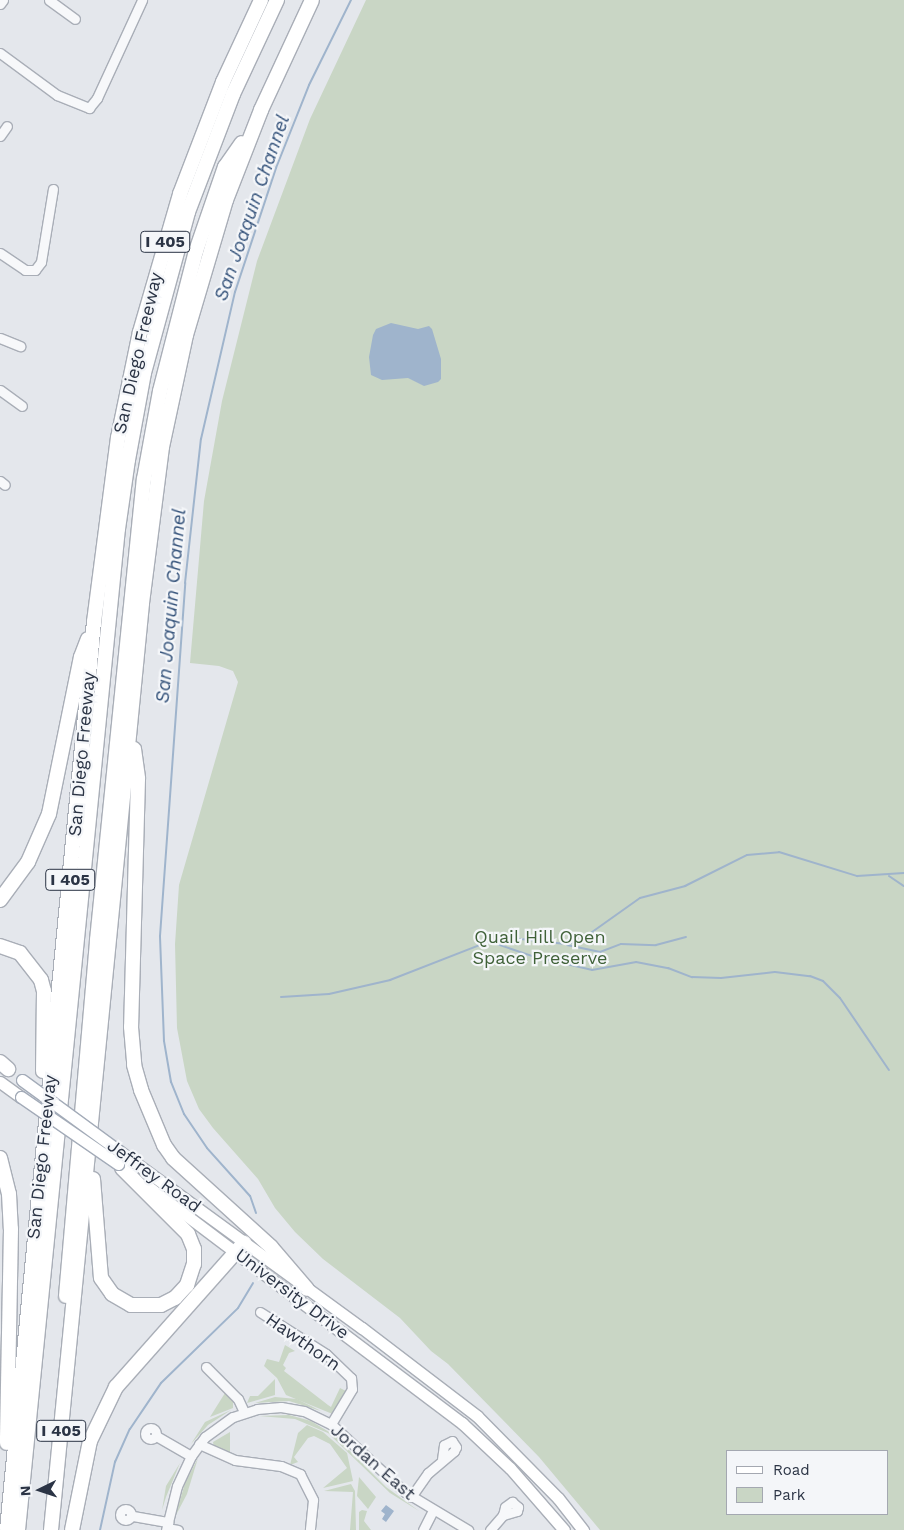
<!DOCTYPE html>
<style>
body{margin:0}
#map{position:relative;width:904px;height:1530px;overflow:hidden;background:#e4e7ec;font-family:"Work Sans",sans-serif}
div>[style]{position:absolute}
.green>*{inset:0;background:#c9d6c5}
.water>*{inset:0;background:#9fb4cc}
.stream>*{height:2px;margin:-1px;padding:0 1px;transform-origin:1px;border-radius:1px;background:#9fb4cc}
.roads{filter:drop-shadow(1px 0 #a9aeb7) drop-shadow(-1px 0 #a9aeb7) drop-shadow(0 1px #a9aeb7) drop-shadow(0 -1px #a9aeb7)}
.minor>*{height:9px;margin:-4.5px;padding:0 4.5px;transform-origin:4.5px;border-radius:4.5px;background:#f7f8fa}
.minor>.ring{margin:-4.5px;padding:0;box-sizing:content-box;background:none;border:9px solid #f7f8fa;border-radius:50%}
.major>*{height:11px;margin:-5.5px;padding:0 5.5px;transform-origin:5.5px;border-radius:5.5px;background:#fff}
.highway>*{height:14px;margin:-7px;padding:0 7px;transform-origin:7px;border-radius:7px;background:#fff}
.bridges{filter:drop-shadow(1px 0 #a3abb8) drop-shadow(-1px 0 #a3abb8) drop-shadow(0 1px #a3abb8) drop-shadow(0 -1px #a3abb8)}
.major-bridge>*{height:11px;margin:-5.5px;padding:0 5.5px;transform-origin:5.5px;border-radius:5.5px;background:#fff}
span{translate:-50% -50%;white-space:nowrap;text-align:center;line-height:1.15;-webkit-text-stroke:4.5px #f4f6f9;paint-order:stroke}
.shield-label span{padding:1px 4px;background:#f4f6f9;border:1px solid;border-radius:4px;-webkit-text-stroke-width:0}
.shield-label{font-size:16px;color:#2b3445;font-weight:700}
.street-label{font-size:18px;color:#2b3445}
.park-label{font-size:18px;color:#3f6138}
.water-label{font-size:19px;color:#34527a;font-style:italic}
.legend{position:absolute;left:726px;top:1450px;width:162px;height:65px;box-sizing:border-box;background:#f4f6f9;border:1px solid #a4a8b1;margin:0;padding:6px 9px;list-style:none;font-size:15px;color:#2b3445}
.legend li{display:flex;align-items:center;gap:10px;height:25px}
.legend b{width:25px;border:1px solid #a4a8b1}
.north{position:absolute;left:15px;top:1465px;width:50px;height:50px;-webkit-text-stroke:4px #f4f6f9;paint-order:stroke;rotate:266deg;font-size:14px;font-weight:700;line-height:20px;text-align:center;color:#2b3445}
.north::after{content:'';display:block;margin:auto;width:18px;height:22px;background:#2b3445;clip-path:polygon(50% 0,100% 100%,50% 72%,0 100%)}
</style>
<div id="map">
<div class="green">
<i style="clip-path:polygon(evenodd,366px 0,904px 0,904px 1530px,600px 1530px,539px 1457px,448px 1364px,431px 1351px,400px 1318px,323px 1259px,295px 1232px,275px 1208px,258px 1179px,213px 1128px,199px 1109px,187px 1081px,177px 1028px,175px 944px,179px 885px,238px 682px,233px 671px,219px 666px,190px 663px,204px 501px,222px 401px,257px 261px,310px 119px,366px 0,728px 1451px,888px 1451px,888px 1514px,728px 1514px,728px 1451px)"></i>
<i style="clip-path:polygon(285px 1345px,295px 1351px,289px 1353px,283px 1365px,286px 1368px,284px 1371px,328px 1405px,331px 1407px,340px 1388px,346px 1391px,335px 1415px,286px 1395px,277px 1378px,264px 1366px,267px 1359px,279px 1362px)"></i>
<i style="clip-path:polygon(275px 1379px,275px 1395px,247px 1403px,250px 1396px,258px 1396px)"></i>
<i style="clip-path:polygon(225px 1393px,233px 1398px,233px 1408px,210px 1417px)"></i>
<i style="clip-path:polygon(275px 1397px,297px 1399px,321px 1411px,289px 1401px,255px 1403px)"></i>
<i style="clip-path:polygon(231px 1410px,208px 1425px,191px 1444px,205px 1422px)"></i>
<i style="clip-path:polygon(289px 1415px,311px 1421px,334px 1435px,386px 1487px,419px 1511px,390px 1493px,328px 1433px,295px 1419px,259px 1416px)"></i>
<i style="clip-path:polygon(307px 1425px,323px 1432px,347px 1453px,353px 1481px,323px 1488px,347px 1468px,330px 1444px,314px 1436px,308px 1438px,294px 1457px,298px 1462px,290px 1465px,298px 1433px)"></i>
<i style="clip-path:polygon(230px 1432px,230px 1453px,214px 1447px,213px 1442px)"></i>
<i style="clip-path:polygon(198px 1458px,187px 1494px,175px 1517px,185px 1483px)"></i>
<i style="clip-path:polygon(180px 1463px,166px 1497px,162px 1510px,166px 1486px)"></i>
<i style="clip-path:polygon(359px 1477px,376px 1497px,368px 1509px,357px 1496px)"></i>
<i style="clip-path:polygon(351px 1484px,355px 1491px,356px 1530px,350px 1530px,353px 1492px,324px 1491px)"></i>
<i style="clip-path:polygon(362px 1510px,367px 1511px,364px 1521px,371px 1530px,359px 1530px,359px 1512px)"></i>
</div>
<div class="water">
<i style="clip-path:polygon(391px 323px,418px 329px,429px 326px,432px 329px,441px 359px,441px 379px,438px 382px,424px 386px,408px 378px,382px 380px,371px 375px,369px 357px,373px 335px,376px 329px)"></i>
<i style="clip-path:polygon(386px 1505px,394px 1511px,386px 1522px,382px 1519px,385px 1514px,381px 1511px)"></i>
</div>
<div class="stream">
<i style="left:889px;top:876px;width:18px;rotate:34deg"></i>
<i style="left:491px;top:942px;width:43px;rotate:18.9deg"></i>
<i style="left:532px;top:956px;width:62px;rotate:13.1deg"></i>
<i style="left:592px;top:970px;width:45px;rotate:-10.3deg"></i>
<i style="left:636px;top:962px;width:33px;rotate:11deg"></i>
<i style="left:668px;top:968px;width:26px;rotate:21deg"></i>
<i style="left:692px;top:977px;width:29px;rotate:2deg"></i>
<i style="left:721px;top:978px;width:54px;rotate:-6.3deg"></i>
<i style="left:775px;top:972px;width:35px;rotate:7deg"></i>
<i style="left:810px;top:976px;width:14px;rotate:21deg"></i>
<i style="left:823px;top:981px;width:24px;rotate:45deg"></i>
<i style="left:840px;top:998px;width:87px;rotate:55.8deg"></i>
<i style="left:567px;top:945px;width:34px;rotate:12deg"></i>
<i style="left:600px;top:952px;width:22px;rotate:-21deg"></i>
<i style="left:621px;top:944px;width:35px;rotate:2deg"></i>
<i style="left:656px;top:945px;width:31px;rotate:-15deg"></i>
<i style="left:281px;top:997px;width:48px;rotate:-3.6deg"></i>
<i style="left:329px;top:994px;width:63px;rotate:-12.9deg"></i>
<i style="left:390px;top:980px;width:107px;rotate:-21.3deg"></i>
<i style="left:490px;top:941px;width:22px;rotate:-8deg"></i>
<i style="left:512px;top:938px;width:54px;rotate:6.3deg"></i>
<i style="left:566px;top:944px;width:12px;rotate:-9deg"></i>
<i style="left:578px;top:942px;width:76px;rotate:-35.4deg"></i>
<i style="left:640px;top:898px;width:47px;rotate:-14.9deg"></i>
<i style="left:685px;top:886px;width:69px;rotate:-26.6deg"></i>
<i style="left:747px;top:855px;width:32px;rotate:-5deg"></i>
<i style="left:779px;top:852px;width:82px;rotate:17.1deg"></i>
<i style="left:857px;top:876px;width:47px;rotate:-3.7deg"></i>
<i style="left:256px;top:1213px;width:18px;rotate:-109deg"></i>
<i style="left:250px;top:1196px;width:64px;rotate:-131.9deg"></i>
<i style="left:207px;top:1148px;width:41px;rotate:-124.1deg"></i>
<i style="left:184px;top:1114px;width:35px;rotate:-112deg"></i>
<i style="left:171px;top:1082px;width:42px;rotate:-99.7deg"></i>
<i style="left:164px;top:1041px;width:105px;rotate:-92.2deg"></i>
<i style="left:160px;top:936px;width:354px;rotate:-85.9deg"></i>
<i style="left:185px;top:583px;width:145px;rotate:-83.7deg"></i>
<i style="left:201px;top:439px;width:151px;rotate:-77deg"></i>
<i style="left:235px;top:292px;width:131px;rotate:-71.7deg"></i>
<i style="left:276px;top:168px;width:89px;rotate:-68.3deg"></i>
<i style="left:309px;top:85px;width:95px;rotate:-63.7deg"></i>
<i style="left:100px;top:1530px;width:70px;rotate:-77.6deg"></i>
<i style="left:115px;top:1462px;width:36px;rotate:-66deg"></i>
<i style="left:130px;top:1429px;width:55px;rotate:-56deg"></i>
<i style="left:161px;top:1383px;width:107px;rotate:-44.2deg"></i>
<i style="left:238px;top:1308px;width:29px;rotate:-59deg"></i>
</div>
<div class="roads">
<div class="minor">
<i style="left:49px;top:0;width:32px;rotate:36deg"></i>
<i style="left:0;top:4px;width:5px;rotate:-53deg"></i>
<i style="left:0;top:53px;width:71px;rotate:36.4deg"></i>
<i style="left:57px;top:95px;width:35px;rotate:22deg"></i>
<i style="left:89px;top:108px;width:13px;rotate:-51deg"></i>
<i style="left:97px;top:98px;width:108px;rotate:-65.3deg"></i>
<i style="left:0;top:136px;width:12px;rotate:-55deg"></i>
<i style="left:0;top:253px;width:30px;rotate:34deg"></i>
<i style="left:25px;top:270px;width:10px"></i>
<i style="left:35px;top:270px;width:10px;rotate:-53deg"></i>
<i style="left:41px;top:262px;width:74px;rotate:-80.7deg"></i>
<i style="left:0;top:338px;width:22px;rotate:22deg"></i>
<i style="left:0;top:390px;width:27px;rotate:36deg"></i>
<i style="left:0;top:481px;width:6px;rotate:39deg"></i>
<i style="left:260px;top:1312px;width:78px;rotate:32.5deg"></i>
<i style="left:326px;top:1354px;width:35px;rotate:44deg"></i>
<i style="left:351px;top:1378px;width:11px;rotate:85deg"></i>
<i style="left:352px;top:1389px;width:41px;rotate:121deg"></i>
<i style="left:206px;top:1367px;width:45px;rotate:45deg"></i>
<i style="left:238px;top:1399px;width:14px;rotate:65deg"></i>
<i class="ring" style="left:145.5px;top:1428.5px;width:2px;height:2px"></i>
<i style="left:158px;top:1437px;width:38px;rotate:30deg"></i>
<i style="left:199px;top:1444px;width:39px;rotate:24deg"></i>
<i style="left:235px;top:1460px;width:46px;rotate:7.4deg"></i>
<i style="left:281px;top:1466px;width:21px;rotate:23deg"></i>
<i style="left:300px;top:1474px;width:29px;rotate:63deg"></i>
<i style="left:313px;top:1500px;width:30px;rotate:96deg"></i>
<i style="left:411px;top:1497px;width:29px;rotate:-55deg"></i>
<i style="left:428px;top:1473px;width:34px;rotate:-40deg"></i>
<i style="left:454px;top:1451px;width:4px;rotate:-63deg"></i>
<i style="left:456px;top:1447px;width:7px;rotate:-124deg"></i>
<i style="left:452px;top:1441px;width:9px;rotate:153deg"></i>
<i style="left:444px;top:1445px;width:14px;rotate:98deg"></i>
<i style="left:512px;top:1502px;width:8px;rotate:40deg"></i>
<i style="left:518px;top:1507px;width:4px;rotate:104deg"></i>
<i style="left:517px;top:1511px;width:15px;rotate:164deg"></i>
<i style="left:503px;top:1515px;width:8px;rotate:-76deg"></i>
<i style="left:505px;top:1507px;width:9px;rotate:-36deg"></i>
<i class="ring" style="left:120.5px;top:1509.5px;width:2px;height:2px"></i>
<i style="left:133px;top:1516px;width:36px;rotate:10deg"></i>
<i style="left:167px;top:1528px;width:11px;rotate:10deg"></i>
<i style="left:166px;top:1530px;width:45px;rotate:-76deg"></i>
<i style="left:177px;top:1486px;width:33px;rotate:-65deg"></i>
<i style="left:191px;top:1456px;width:24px;rotate:-54deg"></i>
<i style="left:205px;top:1437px;width:34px;rotate:-36deg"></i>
<i style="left:233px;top:1417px;width:25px;rotate:-18deg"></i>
<i style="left:257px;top:1409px;width:24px;rotate:-5deg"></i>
<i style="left:281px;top:1407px;width:23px;rotate:10deg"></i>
<i style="left:304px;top:1411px;width:30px;rotate:26deg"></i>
<i style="left:331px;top:1424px;width:100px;rotate:42.6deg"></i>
<i style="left:405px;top:1492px;width:74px;rotate:31.1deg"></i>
<i style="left:423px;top:1530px;width:22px;rotate:-63deg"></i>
<i style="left:490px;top:1530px;width:20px;rotate:-49deg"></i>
</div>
<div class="major">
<i style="left:0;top:1082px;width:26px;rotate:36deg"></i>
<i style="left:119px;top:1151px;width:301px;rotate:36.1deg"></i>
<i style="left:362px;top:1328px;width:145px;rotate:37.4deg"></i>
<i style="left:477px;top:1416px;width:115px;rotate:45.4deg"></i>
<i style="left:558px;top:1498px;width:41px;rotate:52deg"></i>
<i style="left:146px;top:1185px;width:396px;rotate:37deg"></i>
<i style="left:462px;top:1423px;width:66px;rotate:43.2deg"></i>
<i style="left:510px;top:1468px;width:82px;rotate:48.9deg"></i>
</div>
<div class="highway">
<i style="left:134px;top:749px;width:30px;rotate:82deg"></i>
<i style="left:138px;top:779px;width:248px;rotate:91.6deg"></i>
<i style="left:131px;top:1027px;width:38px;rotate:85deg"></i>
<i style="left:134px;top:1065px;width:26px;rotate:74deg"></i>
<i style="left:141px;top:1090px;width:60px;rotate:67.3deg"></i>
<i style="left:164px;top:1145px;width:16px;rotate:55deg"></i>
<i style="left:173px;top:1158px;width:132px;rotate:42.2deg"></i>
<i style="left:271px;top:1247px;width:55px;rotate:49.4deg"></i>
<i style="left:0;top:900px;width:47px;rotate:-53.6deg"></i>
<i style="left:28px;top:862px;width:52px;rotate:-66.4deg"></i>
<i style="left:49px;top:814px;width:160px;rotate:-78.5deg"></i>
<i style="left:81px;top:657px;width:19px;rotate:-69deg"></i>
<i style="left:0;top:946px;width:21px;rotate:19deg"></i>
<i style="left:20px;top:953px;width:34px;rotate:52deg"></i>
<i style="left:41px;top:980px;width:11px;rotate:75deg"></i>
<i style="left:44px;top:991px;width:80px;rotate:90.7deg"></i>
<i style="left:0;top:1062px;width:11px;rotate:41deg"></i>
<i style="left:0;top:1158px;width:37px;rotate:76deg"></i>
<i style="left:9px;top:1194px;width:35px;rotate:87deg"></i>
<i style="left:11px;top:1229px;width:214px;rotate:91.1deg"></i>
<i style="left:93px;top:1179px;width:99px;rotate:85.4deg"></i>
<i style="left:101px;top:1278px;width:19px;rotate:55deg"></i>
<i style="left:112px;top:1294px;width:22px;rotate:30deg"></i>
<i style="left:131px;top:1305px;width:30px"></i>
<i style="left:161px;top:1305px;width:16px;rotate:-27deg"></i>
<i style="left:175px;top:1298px;width:18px;rotate:-47deg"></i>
<i style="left:187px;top:1285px;width:22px;rotate:-72deg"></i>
<i style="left:194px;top:1264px;width:15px;rotate:-90deg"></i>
<i style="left:194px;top:1249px;width:16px;rotate:-112deg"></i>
<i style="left:188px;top:1234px;width:93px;rotate:-135deg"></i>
<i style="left:66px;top:1296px;width:357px;rotate:-85deg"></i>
<i style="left:97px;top:940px;width:463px;rotate:-84.2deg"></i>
<i style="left:144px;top:479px;width:89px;rotate:-79.7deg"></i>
<i style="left:160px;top:391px;width:145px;rotate:-75.6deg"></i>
<i style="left:196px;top:251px;width:89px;rotate:-71deg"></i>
<i style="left:225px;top:167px;width:29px;rotate:-55deg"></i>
<i style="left:7px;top:1530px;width:912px;rotate:-84.53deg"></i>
<i style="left:94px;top:622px;width:186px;rotate:-82.6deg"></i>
<i style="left:118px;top:438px;width:108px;rotate:-78.3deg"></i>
<i style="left:140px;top:332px;width:144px;rotate:-73.8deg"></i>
<i style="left:180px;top:194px;width:120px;rotate:-69deg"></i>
<i style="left:223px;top:82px;width:90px;rotate:-65.1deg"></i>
<i style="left:18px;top:1530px;width:1006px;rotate:-84.3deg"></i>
<i style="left:118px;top:529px;width:70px;rotate:-81.8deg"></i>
<i style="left:128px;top:460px;width:88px;rotate:-79.6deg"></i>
<i style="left:144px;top:373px;width:167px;rotate:-74.7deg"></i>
<i style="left:188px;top:212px;width:126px;rotate:-69.1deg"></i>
<i style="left:233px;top:94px;width:104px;rotate:-64.9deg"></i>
<i style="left:51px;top:1530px;width:931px;rotate:-84.39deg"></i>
<i style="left:142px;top:603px;width:157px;rotate:-82.7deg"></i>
<i style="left:162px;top:447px;width:115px;rotate:-77.9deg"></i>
<i style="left:186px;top:335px;width:141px;rotate:-73.5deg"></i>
<i style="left:226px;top:200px;width:97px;rotate:-68.7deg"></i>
<i style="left:261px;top:110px;width:121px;rotate:-65.1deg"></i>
<i style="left:72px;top:1530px;width:91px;rotate:-78.6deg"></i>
<i style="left:90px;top:1441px;width:60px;rotate:-64.3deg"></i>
<i style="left:116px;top:1387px;width:193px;rotate:-48.4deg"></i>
</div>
</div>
<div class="bridges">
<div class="major-bridge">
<i style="left:22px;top:1080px;width:120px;rotate:36.2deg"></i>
<i style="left:21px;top:1097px;width:118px;rotate:34.6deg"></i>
</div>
</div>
<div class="shield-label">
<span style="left:165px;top:242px">I 405</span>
<span style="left:70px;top:880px">I 405</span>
<span style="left:61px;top:1431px">I 405</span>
</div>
<div class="street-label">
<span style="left:138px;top:353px;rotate:-77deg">San Diego Freeway</span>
<span style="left:82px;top:754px;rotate:-85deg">San Diego Freeway</span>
<span style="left:42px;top:1157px;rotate:-84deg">San Diego Freeway</span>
<span style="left:154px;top:1176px;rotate:36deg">Jeffrey Road</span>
<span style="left:292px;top:1294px;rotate:37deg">University Drive</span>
<span style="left:303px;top:1342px;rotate:35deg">Hawthorn</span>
<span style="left:373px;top:1462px;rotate:41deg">Jordan East</span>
</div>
<div class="park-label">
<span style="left:540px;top:948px">Quail Hill Open<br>Space Preserve</span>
</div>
<div class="water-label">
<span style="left:252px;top:208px;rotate:-71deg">San Joaquin Channel</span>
<span style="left:171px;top:606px;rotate:-85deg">San Joaquin Channel</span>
</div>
<ul class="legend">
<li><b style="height:6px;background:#fff"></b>Road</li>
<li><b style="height:14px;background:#c9d6c5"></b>Park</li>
</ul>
<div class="north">N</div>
</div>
